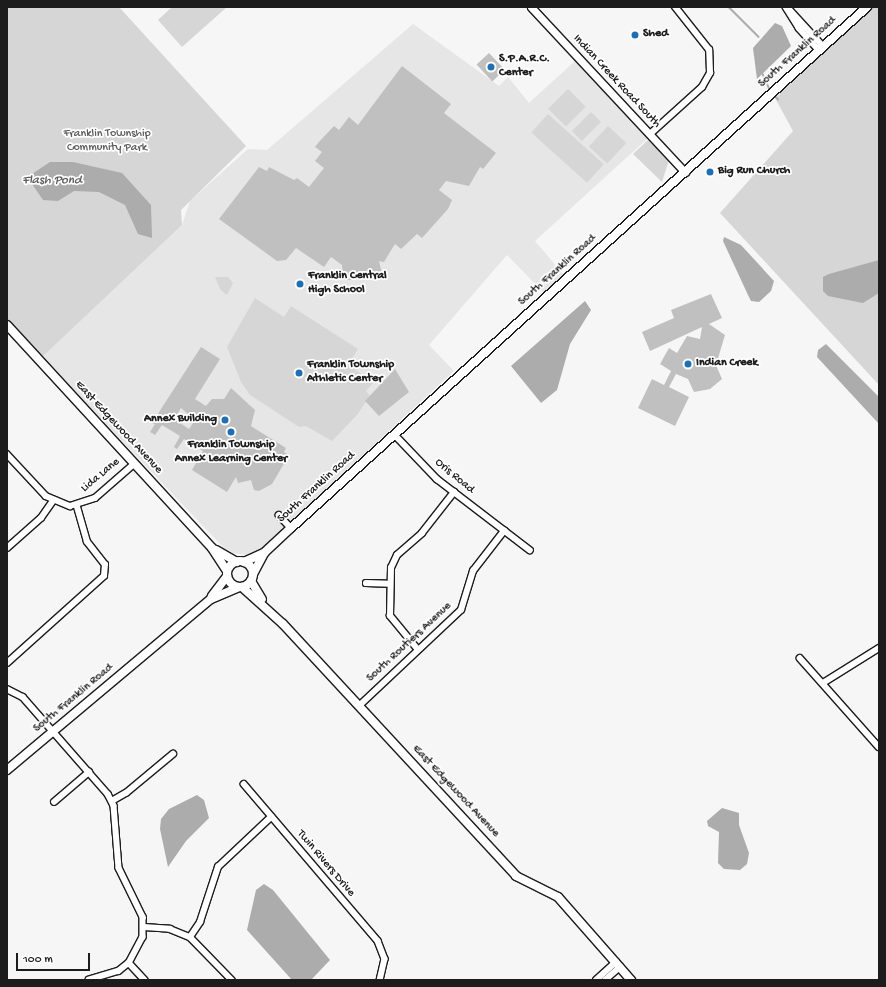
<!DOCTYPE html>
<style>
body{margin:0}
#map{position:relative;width:886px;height:987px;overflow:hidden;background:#f6f6f6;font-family:"Gochi Hand",sans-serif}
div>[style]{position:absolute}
.built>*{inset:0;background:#e6e6e6}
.green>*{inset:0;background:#d6d6d6;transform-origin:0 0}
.water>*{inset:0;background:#acacac}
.stream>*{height:1.5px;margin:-0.75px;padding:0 0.75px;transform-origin:0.75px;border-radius:0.75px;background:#acacac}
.building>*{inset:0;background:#c0c0c0;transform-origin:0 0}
.roads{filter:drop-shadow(1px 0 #1c1c1c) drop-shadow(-1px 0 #1c1c1c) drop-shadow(0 1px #1c1c1c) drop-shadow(0 -1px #1c1c1c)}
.minor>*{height:5.5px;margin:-2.75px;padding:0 2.75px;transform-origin:2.75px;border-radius:2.75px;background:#fff}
.tertiary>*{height:7px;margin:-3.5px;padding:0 3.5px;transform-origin:3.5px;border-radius:3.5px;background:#fff}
.secondary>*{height:8px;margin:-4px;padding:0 4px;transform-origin:4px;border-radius:4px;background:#fff}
.secondary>.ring{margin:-4px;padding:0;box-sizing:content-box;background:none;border:8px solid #fff;border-radius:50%}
.dots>*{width:11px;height:11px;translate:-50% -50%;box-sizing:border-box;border:2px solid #fff;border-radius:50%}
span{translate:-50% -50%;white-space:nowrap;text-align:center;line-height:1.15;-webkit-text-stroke:3.5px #fff;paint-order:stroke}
.poi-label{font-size:12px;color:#1c1c1c;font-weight:700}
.left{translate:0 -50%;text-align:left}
.right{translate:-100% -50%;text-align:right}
.street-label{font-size:12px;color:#1c1c1c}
.park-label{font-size:12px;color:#5d5d5d}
.water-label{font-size:13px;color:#5d5d5d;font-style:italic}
.frame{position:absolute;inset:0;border:8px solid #1c1c1c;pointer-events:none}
.scale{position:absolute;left:16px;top:953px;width:74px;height:18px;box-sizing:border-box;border:2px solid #1c1c1c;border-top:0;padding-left:5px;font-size:12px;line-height:14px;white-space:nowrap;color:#1c1c1c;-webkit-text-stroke:3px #fff;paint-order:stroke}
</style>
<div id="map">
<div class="built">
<i style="clip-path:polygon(413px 24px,499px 86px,508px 77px,529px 103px,575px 61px,648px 138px,535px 241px,564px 275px,544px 293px,507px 255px,429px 345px,454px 371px,259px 551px,246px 555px,233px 553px,224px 548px,42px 357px,182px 225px,190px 201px,248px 149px,267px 150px)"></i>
</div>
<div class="green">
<i style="clip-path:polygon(7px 7px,119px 7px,246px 146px,181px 210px,182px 225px,39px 360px,7px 323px)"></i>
<i style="clip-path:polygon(172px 7px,227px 7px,182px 47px,158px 20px)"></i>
<i style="clip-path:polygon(873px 7px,879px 7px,879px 385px,720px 213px,793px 131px,775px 98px)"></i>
<i style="left:568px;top:89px;width:25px;height:28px;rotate:45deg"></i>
<i style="left:591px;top:112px;width:14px;height:27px;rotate:45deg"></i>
<i style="left:548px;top:114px;width:75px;height:25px;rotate:42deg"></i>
<i style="left:608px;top:126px;width:25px;height:28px;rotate:43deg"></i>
<i style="clip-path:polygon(649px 139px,669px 160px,662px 182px,633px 154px)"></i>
<i style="clip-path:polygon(215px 277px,228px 277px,233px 283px,227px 295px,220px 289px)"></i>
<i style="clip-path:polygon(255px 298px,284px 317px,291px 306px,358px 349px,348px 365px,374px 382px,366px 391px,370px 396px,357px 415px,332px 441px,306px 426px,299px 427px,250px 395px,241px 382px,227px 347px)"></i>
</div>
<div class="water">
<i style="clip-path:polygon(775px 23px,782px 26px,791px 46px,757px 79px,753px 48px)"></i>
<i style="clip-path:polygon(50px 162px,73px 162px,122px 173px,151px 205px,152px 238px,138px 234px,125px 205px,99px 192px,74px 191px,58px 201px,43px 200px,32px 184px,32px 174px)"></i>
<i style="clip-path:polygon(724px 237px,741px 245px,774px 281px,771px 291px,759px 302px,751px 301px,748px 295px,723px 241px)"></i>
<i style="clip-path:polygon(879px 260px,879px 293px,863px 303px,828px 296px,823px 291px,823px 277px,829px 274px)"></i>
<i style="clip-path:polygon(585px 301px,591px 310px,570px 344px,557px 390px,541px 403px,511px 366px)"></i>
<i style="clip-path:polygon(826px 344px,879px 397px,879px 424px,817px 357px,818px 350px)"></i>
<i style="clip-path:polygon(197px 795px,204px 800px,209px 818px,186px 841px,168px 867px,160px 829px,161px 819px,169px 809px)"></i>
<i style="clip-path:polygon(722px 808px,739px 813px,739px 825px,749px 853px,747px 864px,740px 870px,724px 869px,718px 863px,719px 832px,708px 826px,707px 821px)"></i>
<i style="clip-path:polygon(264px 884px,273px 890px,330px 960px,311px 980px,292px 980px,247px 930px,256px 890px)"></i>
</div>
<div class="stream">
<i style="left:729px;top:7px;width:42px;rotate:45deg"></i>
<i style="left:763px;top:74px;width:17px;rotate:66deg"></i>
<i style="left:774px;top:95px;width:6px;rotate:45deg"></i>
</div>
<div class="building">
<i style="left:489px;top:53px;width:23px;height:17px;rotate:47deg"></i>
<i style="clip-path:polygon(402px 66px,451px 104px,444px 113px,496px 153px,483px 169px,480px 167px,469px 186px,446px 181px,439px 190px,452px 200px,448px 209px,422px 238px,417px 234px,401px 249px,395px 244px,384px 262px,379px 261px,383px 278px,343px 280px,342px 265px,331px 257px,324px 267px,296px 248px,286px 260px,277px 261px,219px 219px,259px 167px,267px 171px,269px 167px,294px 180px,297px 178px,309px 187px,324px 168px,315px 161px,322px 152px,315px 147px,318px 143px,334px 126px,339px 130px,349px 117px,358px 125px)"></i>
<i style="clip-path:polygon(711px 294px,722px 318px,709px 324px,725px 335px,716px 365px,722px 379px,710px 389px,694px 392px,688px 379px,676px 374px,669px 387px,689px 397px,675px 426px,638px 408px,652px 379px,664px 385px,671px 371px,660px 364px,669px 348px,677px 353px,687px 336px,700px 339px,702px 327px,650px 351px,642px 332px,674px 318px,671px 310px)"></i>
<i style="clip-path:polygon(evenodd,201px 347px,220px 359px,195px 399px,206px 406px,212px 399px,224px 399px,231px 388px,255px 410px,251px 426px,286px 448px,284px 452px,289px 455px,272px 484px,259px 491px,254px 490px,251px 480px,238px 483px,236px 477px,227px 492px,192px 470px,203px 451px,184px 439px,177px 449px,174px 447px,180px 436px,162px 425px,155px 435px,150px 432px,155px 424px,152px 423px,201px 347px,181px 408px,195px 420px,189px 429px,174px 419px,181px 408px)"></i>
<i style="clip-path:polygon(395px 369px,409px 392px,379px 416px,365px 401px)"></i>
</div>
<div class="roads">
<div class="minor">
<i style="left:786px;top:7px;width:25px;rotate:58deg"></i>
<i style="left:799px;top:28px;width:30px;rotate:48deg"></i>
<i style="left:791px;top:11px;width:47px;rotate:47.6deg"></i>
<i style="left:650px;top:134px;width:70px;rotate:-42.1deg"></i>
<i style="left:702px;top:87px;width:16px;rotate:-60deg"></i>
<i style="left:710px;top:73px;width:23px;rotate:-92deg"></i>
<i style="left:709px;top:50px;width:55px;rotate:-128.3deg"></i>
<i style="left:395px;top:435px;width:61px;rotate:46.3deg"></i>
<i style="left:437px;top:479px;width:117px;rotate:37.4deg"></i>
<i style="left:7px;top:454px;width:57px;rotate:47.1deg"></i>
<i style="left:46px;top:496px;width:26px;rotate:23deg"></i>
<i style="left:70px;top:506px;width:26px;rotate:-18deg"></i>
<i style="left:95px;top:498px;width:52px;rotate:-41.1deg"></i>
<i style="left:279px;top:515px;width:18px;rotate:47deg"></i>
<i style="left:7px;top:548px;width:45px;rotate:-41.4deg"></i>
<i style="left:41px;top:518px;width:21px;rotate:-55deg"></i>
<i style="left:366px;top:583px;width:23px;rotate:2deg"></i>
<i style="left:418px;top:650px;width:44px;rotate:-129.5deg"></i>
<i style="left:390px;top:616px;width:48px;rotate:-88.8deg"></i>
<i style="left:391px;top:568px;width:14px;rotate:-65deg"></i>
<i style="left:397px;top:555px;width:33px;rotate:-41deg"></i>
<i style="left:422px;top:533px;width:52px;rotate:-52deg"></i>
<i style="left:800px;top:658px;width:119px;rotate:48.4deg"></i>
<i style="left:7px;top:663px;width:130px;rotate:-41.9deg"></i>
<i style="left:104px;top:576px;width:11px;rotate:-85deg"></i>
<i style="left:105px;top:565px;width:29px;rotate:-128deg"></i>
<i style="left:87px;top:542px;width:37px;rotate:-106deg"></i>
<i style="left:823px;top:683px;width:66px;rotate:-32deg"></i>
<i style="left:7px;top:689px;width:18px;rotate:27deg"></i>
<i style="left:23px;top:697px;width:129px;rotate:48.8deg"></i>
<i style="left:108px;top:794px;width:13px;rotate:63deg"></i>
<i style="left:114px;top:806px;width:62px;rotate:85.4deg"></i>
<i style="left:119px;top:868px;width:55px;rotate:63.9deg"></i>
<i style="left:143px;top:917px;width:20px;rotate:90deg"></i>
<i style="left:143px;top:937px;width:30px;rotate:118deg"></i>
<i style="left:129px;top:963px;width:13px;rotate:141deg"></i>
<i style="left:119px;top:971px;width:31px;rotate:163deg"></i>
<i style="left:359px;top:706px;width:140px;rotate:-43.3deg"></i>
<i style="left:461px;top:610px;width:41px;rotate:-72.9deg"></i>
<i style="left:473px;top:571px;width:51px;rotate:-52.2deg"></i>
<i style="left:244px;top:784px;width:206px;rotate:49.5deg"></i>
<i style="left:378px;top:941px;width:19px;rotate:69deg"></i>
<i style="left:385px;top:959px;width:22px;rotate:103deg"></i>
<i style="left:112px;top:801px;width:16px;rotate:-30deg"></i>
<i style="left:126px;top:793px;width:61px;rotate:-39.7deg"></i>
<i style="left:54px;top:802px;width:46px;rotate:-40.6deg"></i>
<i style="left:144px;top:927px;width:26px;rotate:4deg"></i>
<i style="left:170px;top:929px;width:22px;rotate:22deg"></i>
<i style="left:190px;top:937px;width:60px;rotate:45.7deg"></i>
<i style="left:190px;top:937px;width:18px;rotate:-56deg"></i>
<i style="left:200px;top:922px;width:58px;rotate:-71.9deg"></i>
<i style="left:218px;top:867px;width:73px;rotate:-43.3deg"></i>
<i style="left:129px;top:963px;width:23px;rotate:47deg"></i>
<i style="left:596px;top:980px;width:27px;rotate:-42deg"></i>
<i style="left:605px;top:980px;width:20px;rotate:-41deg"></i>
</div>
<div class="tertiary">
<i style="left:531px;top:7px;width:226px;rotate:47deg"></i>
</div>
<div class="secondary">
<i style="left:7px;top:325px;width:303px;rotate:47.4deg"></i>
<i style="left:212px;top:548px;width:27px;rotate:57deg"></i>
<i style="left:216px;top:550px;width:24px;rotate:30deg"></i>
<i class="ring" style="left:227px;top:561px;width:18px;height:18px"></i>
<i style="left:244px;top:562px;width:23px;rotate:-25deg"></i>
<i style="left:265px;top:552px;width:35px;rotate:-43deg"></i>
<i style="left:291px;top:528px;width:777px;rotate:-42.13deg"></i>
<i style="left:253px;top:574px;width:24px;rotate:-62deg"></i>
<i style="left:251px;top:581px;width:21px;rotate:59deg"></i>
<i style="left:242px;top:587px;width:55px;rotate:42.1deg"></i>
<i style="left:283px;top:624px;width:343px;rotate:47.2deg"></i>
<i style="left:516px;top:876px;width:47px;rotate:26.6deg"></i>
<i style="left:558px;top:897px;width:111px;rotate:48.7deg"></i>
<i style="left:212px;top:596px;width:25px;rotate:-53deg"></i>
<i style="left:7px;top:770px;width:266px;rotate:-40deg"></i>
<i style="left:211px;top:599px;width:30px;rotate:-23deg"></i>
</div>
</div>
<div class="dots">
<i style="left:635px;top:35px;background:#1f6fb2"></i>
<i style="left:491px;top:67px;background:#1f6fb2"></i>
<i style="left:710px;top:172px;background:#1f6fb2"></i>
<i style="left:300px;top:284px;background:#1f6fb2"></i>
<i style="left:688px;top:364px;background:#1f6fb2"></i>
<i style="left:299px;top:373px;background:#1f6fb2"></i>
<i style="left:225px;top:420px;background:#1f6fb2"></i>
<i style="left:231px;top:432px;background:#1f6fb2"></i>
</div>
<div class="poi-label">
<span class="left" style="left:643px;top:35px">Shed</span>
<span class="left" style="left:499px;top:67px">S.P.A.R.C.<br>Center</span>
<span class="left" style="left:718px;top:172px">Big Run Church</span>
<span class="left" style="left:308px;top:284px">Franklin Central<br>High School</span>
<span class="left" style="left:696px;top:364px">Indian Creek</span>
<span class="left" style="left:307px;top:373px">Franklin Township<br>Athletic Center</span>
<span class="right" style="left:217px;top:420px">Annex Building</span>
<span style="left:231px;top:453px">Franklin Township<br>Annex Learning Center</span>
</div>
<div class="street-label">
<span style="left:798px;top:53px;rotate:-42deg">South Franklin Road</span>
<span style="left:616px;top:82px;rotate:47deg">Indian Creek Road South</span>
<span style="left:558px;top:271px;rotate:-42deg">South Franklin Road</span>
<span style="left:118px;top:428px;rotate:47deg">East Edgewood Avenue</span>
<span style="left:101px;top:476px;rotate:-40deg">Lida Lane</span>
<span style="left:454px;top:477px;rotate:40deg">Oris Road</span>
<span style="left:317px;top:488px;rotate:-42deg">South Franklin Road</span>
<span style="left:410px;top:643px;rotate:-43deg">South Routiers Avenue</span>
<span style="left:74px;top:699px;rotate:-40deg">South Franklin Road</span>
<span style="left:455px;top:792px;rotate:47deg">East Edgewood Avenue</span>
<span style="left:325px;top:864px;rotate:50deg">Twin Rivers Drive</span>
</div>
<div class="park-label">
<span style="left:107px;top:142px">Franklin Township<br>Community Park</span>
</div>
<div class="water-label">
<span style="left:52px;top:181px">Flash Pond</span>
</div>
<div class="frame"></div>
<div class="scale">100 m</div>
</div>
